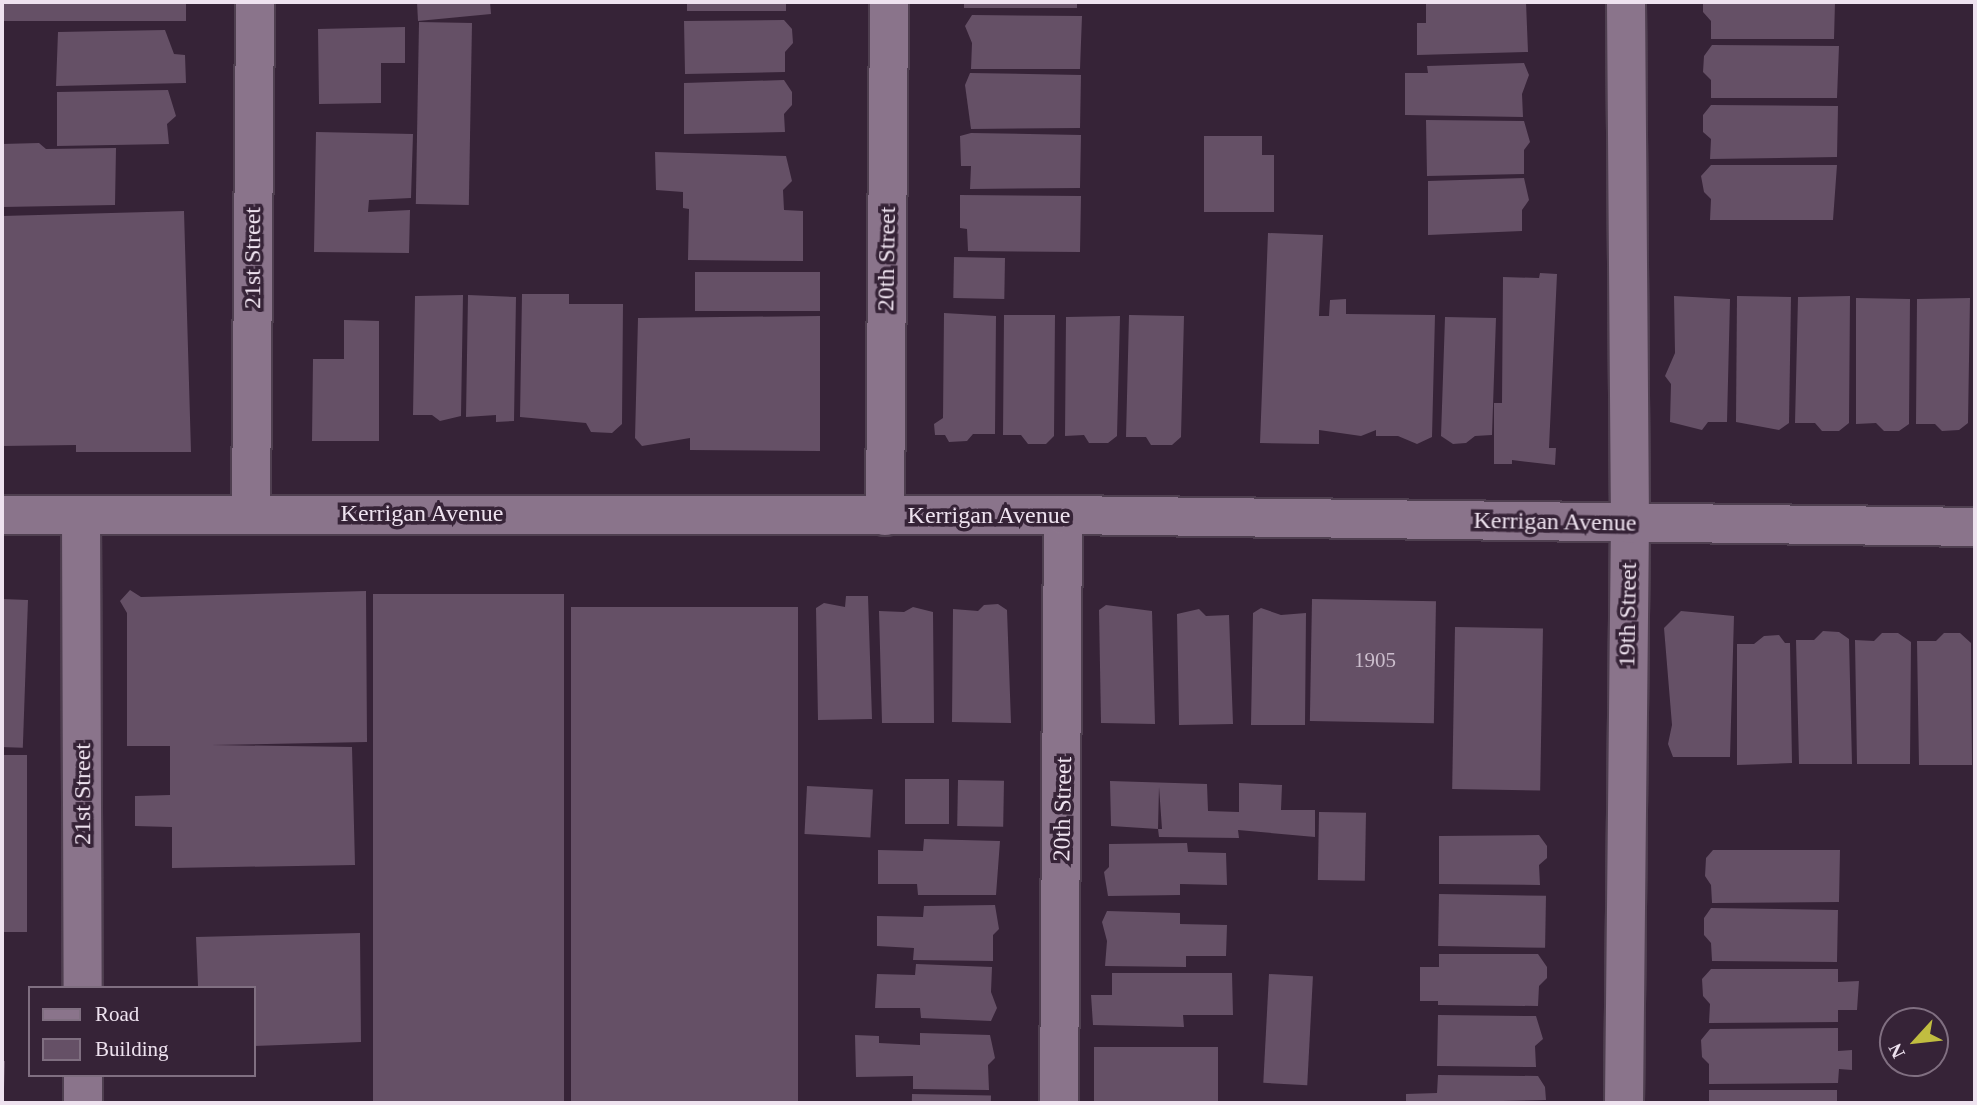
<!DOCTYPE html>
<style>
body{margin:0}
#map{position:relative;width:1977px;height:1105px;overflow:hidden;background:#362337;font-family:Georgia,serif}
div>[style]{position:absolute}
.building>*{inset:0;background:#655066;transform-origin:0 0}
.roads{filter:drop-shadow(2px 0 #4f3f50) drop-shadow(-2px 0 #4f3f50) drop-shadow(0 2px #4f3f50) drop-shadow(0 -2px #4f3f50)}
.minor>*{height:38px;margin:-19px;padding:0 19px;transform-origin:19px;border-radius:19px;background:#8a748b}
.tertiary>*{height:38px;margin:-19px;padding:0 19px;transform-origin:19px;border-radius:19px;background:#8a748b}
span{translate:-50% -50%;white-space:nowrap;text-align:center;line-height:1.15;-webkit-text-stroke:7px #362337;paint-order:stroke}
.number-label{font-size:21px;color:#ccbecd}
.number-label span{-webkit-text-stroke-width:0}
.street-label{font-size:24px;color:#eee2ef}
.frame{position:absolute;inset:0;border:4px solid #eee2ef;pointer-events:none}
.legend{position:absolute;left:28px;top:986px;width:228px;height:91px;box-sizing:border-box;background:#362337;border:2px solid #806f81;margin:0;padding:9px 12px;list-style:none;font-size:21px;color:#eee2ef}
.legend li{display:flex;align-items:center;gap:14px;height:35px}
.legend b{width:35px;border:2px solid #806f81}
.north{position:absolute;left:1879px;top:1007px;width:70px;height:70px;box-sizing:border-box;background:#362337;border:2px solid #806f81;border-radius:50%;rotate:243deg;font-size:19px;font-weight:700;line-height:28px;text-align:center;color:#eee2ef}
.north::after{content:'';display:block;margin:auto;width:24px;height:32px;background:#c1bd40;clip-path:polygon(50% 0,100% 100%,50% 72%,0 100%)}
</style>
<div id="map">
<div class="building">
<i style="left:2px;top:2px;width:184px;height:19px"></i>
<i style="clip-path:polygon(417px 2px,490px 2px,491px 14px,418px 21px)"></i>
<i style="left:687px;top:2px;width:99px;height:9px"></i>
<i style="left:964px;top:2px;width:113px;height:6px"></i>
<i style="clip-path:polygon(1426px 2px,1526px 2px,1528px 52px,1417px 55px,1417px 23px,1426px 23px)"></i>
<i style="clip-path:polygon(1703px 2px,1835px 2px,1834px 39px,1711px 39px,1711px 21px,1703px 12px)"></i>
<i style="clip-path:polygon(972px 15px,1082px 16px,1080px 69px,971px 69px,972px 43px,965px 26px)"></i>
<i style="clip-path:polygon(784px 20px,792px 29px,793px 43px,785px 52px,785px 72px,685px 74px,684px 21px)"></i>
<i style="left:472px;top:23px;width:182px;height:53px;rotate:91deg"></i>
<i style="clip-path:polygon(405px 27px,405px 63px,381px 63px,381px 103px,319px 104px,318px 29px)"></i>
<i style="clip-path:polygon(165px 30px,174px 54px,185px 55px,186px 83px,56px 86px,58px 32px)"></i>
<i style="clip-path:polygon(1712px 45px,1839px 46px,1837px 98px,1711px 98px,1711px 80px,1703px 72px,1704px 56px)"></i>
<i style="clip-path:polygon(1524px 63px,1529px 75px,1522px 94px,1523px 117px,1405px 115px,1405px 73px,1428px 73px,1427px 66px)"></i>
<i style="clip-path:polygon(970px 73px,1081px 75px,1080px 128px,971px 129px,965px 85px)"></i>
<i style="clip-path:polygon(784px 80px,792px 92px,792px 105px,784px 114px,785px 132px,684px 134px,684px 83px)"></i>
<i style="clip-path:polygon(168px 90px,176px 116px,167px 124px,169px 144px,57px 146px,57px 92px)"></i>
<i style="clip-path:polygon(1711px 105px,1838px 106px,1837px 157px,1710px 159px,1711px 139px,1703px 132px,1703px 115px)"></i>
<i style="clip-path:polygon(1426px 120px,1524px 121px,1530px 142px,1524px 150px,1524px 174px,1427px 176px)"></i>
<i style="clip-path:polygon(316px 132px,413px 134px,411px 198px,369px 200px,368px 212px,410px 210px,409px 253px,314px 252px)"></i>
<i style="clip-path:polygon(971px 133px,1081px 135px,1080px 188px,970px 189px,971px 166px,961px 166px,960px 136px)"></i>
<i style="clip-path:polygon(1204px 136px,1262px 136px,1262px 155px,1274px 155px,1274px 212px,1204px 212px)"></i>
<i style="clip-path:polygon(39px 143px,46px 149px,116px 148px,115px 205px,2px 207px,2px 144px)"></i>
<i style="clip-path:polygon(655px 152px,786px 156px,792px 181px,783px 190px,784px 210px,803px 211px,803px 261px,688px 260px,689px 209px,683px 208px,683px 192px,656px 190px)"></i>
<i style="clip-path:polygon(1711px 165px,1837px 165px,1833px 220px,1710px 220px,1711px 199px,1704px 192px,1701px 176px)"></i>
<i style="clip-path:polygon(1524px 178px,1529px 200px,1522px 210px,1522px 231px,1428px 235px,1428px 181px)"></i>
<i style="clip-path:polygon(960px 195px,1081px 196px,1080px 252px,968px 251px,967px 229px,960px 228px)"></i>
<i style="clip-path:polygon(184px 211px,191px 452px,76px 452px,76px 445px,2px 446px,2px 216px)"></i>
<i style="clip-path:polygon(1268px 233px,1323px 235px,1319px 316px,1329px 316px,1330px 300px,1346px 299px,1346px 314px,1435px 315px,1432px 437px,1417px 444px,1398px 436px,1376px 436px,1376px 430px,1361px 436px,1319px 430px,1319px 444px,1260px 443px)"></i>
<i style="left:954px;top:257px;width:51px;height:41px;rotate:1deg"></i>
<i style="left:695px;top:272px;width:125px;height:39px"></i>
<i style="clip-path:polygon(1540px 273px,1557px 274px,1549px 448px,1556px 448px,1555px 465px,1512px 460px,1512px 464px,1494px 464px,1494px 403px,1502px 403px,1503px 277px,1539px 278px)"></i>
<i style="clip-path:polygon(522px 294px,569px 294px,569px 304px,623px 304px,622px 424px,612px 433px,591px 432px,586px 423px,520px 417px)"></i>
<i style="clip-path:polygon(463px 295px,461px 416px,440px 421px,432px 415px,413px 415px,415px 296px)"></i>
<i style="clip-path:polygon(468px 295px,516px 297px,514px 421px,496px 422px,496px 415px,466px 417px)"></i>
<i style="clip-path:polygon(1674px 296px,1730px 299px,1727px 422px,1708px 422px,1702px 430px,1670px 422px,1671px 384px,1665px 376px,1675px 353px)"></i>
<i style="clip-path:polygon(1737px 296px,1791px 297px,1789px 423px,1779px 430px,1736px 422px)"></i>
<i style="clip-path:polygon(1850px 296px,1849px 423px,1839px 431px,1822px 431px,1815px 423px,1795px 423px,1798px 297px)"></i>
<i style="clip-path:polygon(1856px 298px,1910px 299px,1909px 424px,1899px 431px,1884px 431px,1876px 423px,1856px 424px)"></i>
<i style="clip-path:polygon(1970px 298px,1968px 423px,1959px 430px,1942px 431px,1935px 424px,1916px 424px,1917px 299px)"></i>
<i style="clip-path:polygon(944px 313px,996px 316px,995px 434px,973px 434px,967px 441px,949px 442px,945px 435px,935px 435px,934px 424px,943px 418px)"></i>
<i style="clip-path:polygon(1004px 315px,1055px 315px,1054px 436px,1046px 444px,1028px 444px,1021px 435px,1003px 435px)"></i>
<i style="clip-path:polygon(1129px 315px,1184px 316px,1181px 437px,1172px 445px,1151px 445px,1146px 437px,1126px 437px)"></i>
<i style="clip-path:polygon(820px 316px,820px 451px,690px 450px,690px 438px,642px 446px,635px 438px,638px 318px)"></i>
<i style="clip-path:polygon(1120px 316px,1117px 436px,1108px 443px,1089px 443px,1084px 435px,1065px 436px,1066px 317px)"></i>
<i style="clip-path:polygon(1445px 317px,1496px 318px,1492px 435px,1475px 436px,1466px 443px,1453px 444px,1441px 436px)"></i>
<i style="clip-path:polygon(344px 320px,379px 321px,379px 441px,312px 441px,313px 359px,344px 359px)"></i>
<i style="clip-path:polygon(130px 590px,141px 597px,366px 591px,367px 742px,211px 745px,352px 747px,355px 865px,172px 868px,172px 827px,135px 826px,135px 796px,170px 795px,170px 746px,127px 746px,127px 613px,120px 601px)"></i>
<i style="left:373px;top:594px;width:191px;height:509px"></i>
<i style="clip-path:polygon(846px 596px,868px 596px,872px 719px,818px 720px,816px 608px,824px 603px,845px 607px)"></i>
<i style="left:2px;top:599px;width:26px;height:148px;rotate:2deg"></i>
<i style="left:1312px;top:599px;width:124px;height:122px;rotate:1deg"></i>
<i style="clip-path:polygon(998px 604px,1007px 610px,1011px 723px,952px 722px,953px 609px,978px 611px,984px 605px)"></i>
<i style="clip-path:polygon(1106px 605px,1152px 611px,1155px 724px,1101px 723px,1099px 610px)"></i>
<i style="left:571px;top:607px;width:227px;height:496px"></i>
<i style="clip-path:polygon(913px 607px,933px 612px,934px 723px,882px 723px,879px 611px,904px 612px)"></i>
<i style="clip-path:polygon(1261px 608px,1281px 615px,1306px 613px,1305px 725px,1251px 725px,1253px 613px)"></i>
<i style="clip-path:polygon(1199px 609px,1206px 616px,1229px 615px,1233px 724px,1179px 725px,1177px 614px)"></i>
<i style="clip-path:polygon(1681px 611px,1734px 616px,1730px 757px,1673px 757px,1668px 744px,1672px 725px,1664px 628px)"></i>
<i style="left:1455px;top:627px;width:88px;height:162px;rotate:1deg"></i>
<i style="clip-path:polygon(1823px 631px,1839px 632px,1849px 639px,1852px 764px,1799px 764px,1796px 640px,1814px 640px)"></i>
<i style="clip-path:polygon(1882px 633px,1898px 633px,1911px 642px,1910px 764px,1857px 764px,1855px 640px,1874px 641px)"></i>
<i style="clip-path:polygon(1944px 633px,1960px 633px,1971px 643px,1972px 765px,1919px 765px,1917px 641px,1936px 641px)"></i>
<i style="clip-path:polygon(1779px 635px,1785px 643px,1790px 643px,1792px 763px,1737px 765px,1737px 644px,1754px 644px,1764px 636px)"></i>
<i style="left:2px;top:755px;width:25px;height:177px"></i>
<i style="left:905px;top:779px;width:44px;height:45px"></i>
<i style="left:958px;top:780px;width:46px;height:46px;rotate:1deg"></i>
<i style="clip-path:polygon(evenodd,1110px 781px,1207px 784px,1208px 811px,1239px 812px,1239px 783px,1282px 785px,1281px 810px,1315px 810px,1315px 837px,1238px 830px,1239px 838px,1159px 837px,1158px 829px,1111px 826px,1110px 781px,1159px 787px,1162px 829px,1158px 829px,1159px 787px)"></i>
<i style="left:807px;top:786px;width:66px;height:48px;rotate:3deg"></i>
<i style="left:1319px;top:812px;width:47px;height:68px;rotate:1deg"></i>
<i style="clip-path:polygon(1539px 835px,1547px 846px,1547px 858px,1539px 865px,1540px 885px,1439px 884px,1439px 836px)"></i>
<i style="clip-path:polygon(924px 839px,1000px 841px,996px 895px,918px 895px,917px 884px,878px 884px,878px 850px,923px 851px)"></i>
<i style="clip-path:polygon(1187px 843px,1188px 852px,1226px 853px,1227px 885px,1180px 884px,1180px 895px,1108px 896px,1104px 872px,1109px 867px,1109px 844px)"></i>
<i style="clip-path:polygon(1713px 850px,1840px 850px,1839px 902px,1712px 903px,1711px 885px,1705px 876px,1706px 858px)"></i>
<i style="left:1439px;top:894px;width:107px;height:52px;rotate:1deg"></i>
<i style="clip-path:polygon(995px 905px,999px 929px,993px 935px,993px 961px,913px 960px,914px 948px,877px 946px,877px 916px,923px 917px,924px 906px)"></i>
<i style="clip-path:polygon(1711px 908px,1838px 910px,1837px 962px,1712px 961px,1711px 943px,1704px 935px,1704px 918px)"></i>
<i style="clip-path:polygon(1107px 911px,1180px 913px,1180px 924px,1227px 925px,1226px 956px,1186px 956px,1186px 967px,1105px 966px,1107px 941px,1102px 922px)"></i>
<i style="clip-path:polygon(360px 933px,361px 1042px,254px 1046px,254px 988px,198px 986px,196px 937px)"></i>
<i style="clip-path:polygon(1439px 954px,1538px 954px,1547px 967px,1547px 978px,1539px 986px,1538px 1006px,1438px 1005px,1438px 1001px,1420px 1001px,1420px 967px,1439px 967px)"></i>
<i style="clip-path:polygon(916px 964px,992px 967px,991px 992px,997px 1008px,991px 1021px,921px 1018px,920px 1008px,875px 1008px,877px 974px,915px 975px)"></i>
<i style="clip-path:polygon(1711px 969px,1838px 969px,1838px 982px,1859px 981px,1857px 1010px,1838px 1010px,1838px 1022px,1709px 1023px,1710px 1004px,1703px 996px,1702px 979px)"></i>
<i style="clip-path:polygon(1112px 973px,1232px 973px,1233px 1015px,1183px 1015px,1184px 1027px,1093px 1025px,1091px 995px,1112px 995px)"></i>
<i style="left:1269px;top:974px;width:44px;height:109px;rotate:3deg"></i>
<i style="clip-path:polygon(1438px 1015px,1536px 1016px,1543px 1039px,1535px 1046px,1536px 1067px,1437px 1066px)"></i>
<i style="clip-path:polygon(1838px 1028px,1838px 1051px,1852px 1050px,1852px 1070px,1839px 1069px,1838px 1083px,1709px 1084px,1709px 1064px,1702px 1057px,1701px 1040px,1710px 1029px)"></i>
<i style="clip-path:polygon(920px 1033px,990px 1035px,995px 1058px,988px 1065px,989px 1090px,913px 1089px,913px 1076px,856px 1077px,855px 1035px,879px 1036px,879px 1043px,920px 1045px)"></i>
<i style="left:1094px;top:1047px;width:124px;height:55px"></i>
<i style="clip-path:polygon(2px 1061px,5px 1061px,4px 1089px,2px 1089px)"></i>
<i style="clip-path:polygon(1438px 1075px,1538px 1076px,1545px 1087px,1546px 1100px,1406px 1103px,1406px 1094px,1437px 1093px)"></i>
<i style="left:1709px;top:1090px;width:128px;height:15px"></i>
<i style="left:912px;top:1094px;width:79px;height:9px;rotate:1deg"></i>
</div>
<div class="roads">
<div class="minor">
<i style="left:251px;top:514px;width:512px;rotate:-89.55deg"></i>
<i style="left:81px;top:516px;width:472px;rotate:89.8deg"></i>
<i style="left:885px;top:516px;width:514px;rotate:-89.55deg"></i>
<i style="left:83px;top:1075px;width:28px;rotate:90deg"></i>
<i style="left:1059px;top:1103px;width:588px;rotate:-89.61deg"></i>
<i style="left:1624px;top:1103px;width:579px;rotate:-89.41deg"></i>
<i style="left:1630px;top:524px;width:522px;rotate:-90.44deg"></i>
</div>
<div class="tertiary">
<i style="left:2px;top:515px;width:1061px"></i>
<i style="left:1063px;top:515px;width:912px;rotate:0.75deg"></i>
</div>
</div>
<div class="number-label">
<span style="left:1375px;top:660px">1905</span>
</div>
<div class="street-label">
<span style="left:253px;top:258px;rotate:-90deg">21st Street</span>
<span style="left:887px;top:259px;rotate:-89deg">20th Street</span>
<span style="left:422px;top:514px">Kerrigan Avenue</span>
<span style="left:989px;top:516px">Kerrigan Avenue</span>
<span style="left:1555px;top:522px;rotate:1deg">Kerrigan Avenue</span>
<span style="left:1628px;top:615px;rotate:-89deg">19th Street</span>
<span style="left:83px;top:794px;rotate:-90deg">21st Street</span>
<span style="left:1063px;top:809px;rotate:-89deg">20th Street</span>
</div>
<div class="frame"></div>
<ul class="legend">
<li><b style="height:9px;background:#8a748b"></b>Road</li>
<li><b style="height:19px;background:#655066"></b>Building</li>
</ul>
<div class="north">N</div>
</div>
